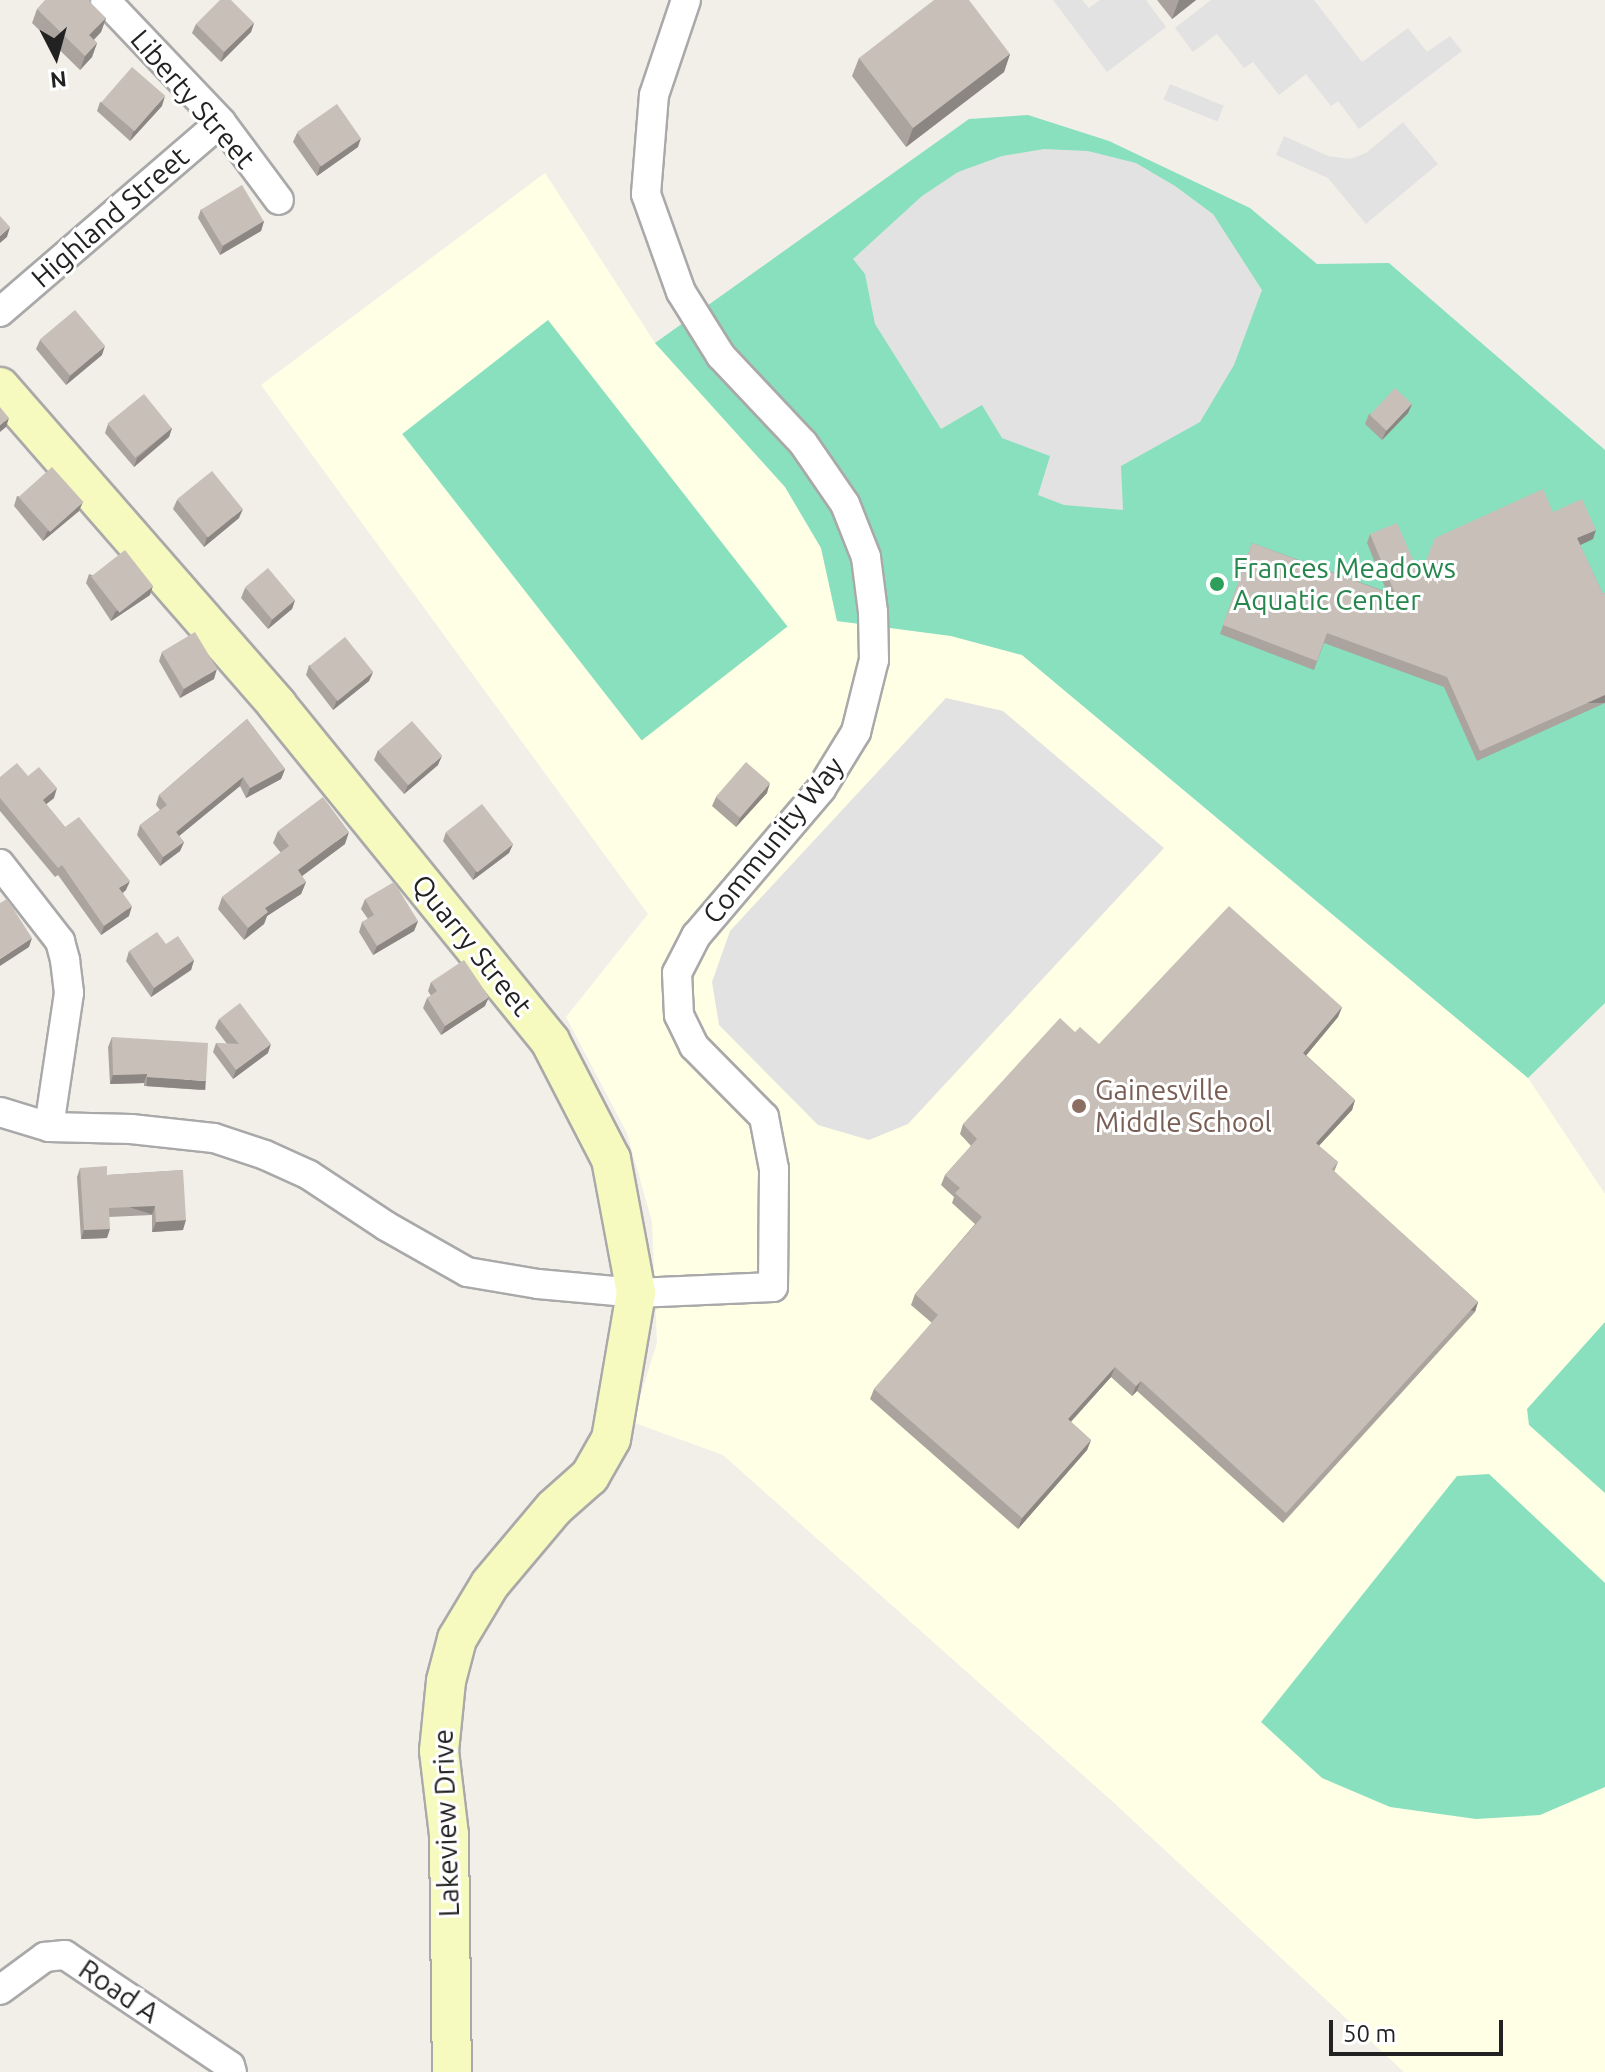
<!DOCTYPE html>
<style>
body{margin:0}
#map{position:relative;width:1605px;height:2072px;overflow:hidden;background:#f2efe9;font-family:Ubuntu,sans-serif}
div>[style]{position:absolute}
.education>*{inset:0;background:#ffffe5}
.pitch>*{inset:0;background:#88e0be;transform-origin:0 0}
.parking>*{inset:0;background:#e2e2e2;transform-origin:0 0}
.roads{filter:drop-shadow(2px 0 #a9a9a9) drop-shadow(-2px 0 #a9a9a9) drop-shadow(0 2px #a9a9a9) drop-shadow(0 -2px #a9a9a9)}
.street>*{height:28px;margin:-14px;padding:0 14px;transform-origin:14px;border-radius:14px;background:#fff}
.secondary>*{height:38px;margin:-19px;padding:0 19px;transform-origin:19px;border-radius:19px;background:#f7fabf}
.wall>*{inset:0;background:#aba49e}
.shaded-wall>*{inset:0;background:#8b8681;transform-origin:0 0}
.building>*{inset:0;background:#c7bfb8;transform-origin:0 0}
.dots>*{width:22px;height:22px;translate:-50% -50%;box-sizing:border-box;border:4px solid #fff;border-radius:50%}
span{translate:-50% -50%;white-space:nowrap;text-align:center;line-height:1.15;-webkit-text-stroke:6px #fff;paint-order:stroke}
.street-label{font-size:28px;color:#222}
.leisure-label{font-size:28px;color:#27864d}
.left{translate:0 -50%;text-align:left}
.education-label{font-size:28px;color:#785e54}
.north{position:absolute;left:16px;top:16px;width:80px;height:80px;-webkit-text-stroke:6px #fff;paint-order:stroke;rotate:174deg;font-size:22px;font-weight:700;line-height:32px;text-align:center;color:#222}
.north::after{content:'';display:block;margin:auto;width:28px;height:36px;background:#222;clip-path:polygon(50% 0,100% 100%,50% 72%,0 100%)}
.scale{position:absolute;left:1329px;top:2020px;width:174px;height:36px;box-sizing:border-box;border:4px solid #222;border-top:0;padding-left:10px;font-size:24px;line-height:28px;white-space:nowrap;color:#222;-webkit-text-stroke:6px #fff;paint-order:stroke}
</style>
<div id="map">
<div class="education">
<i style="clip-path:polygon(545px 173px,655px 343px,785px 487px,821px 548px,837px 621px,951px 636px,1022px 655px,1528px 1078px,1605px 1194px,1605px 2072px,1404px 2072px,1113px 1802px,723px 1455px,632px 1422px,657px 1343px,652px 1222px,627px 1133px,566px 1017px,648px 914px,261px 385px)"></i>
</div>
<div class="pitch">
<i style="clip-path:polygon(1028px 115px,1109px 141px,1250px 208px,1317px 264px,1389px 263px,1605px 450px,1605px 1003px,1528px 1078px,1022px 655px,951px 636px,837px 621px,821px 548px,785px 487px,655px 343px,969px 119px)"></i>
<i style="left:548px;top:320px;width:389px;height:185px;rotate:52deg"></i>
<i style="clip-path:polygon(1605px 1322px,1605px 1493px,1529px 1425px,1527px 1409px)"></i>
<i style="clip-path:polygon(1489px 1474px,1605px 1583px,1605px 1787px,1540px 1815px,1476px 1819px,1390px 1807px,1322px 1778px,1261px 1722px,1457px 1476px)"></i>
</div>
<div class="parking">
<i style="clip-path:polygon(1053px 0,1082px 0,1089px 8px,1100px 0,1146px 0,1166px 27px,1107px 72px)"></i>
<i style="clip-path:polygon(1211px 0,1314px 0,1362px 62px,1408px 28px,1427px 52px,1450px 36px,1462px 51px,1359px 129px,1338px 101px,1331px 106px,1306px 74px,1279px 95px,1253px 62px,1244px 68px,1217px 34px,1193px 52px,1175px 28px)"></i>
<i style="left:1170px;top:84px;width:58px;height:17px;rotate:22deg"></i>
<i style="clip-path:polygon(1403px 122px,1438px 164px,1366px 224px,1328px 178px,1276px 155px,1284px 136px,1328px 156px,1350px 159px,1366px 153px)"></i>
<i style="clip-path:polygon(1044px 149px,1088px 151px,1136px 163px,1175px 186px,1213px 214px,1262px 290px,1234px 365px,1200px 422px,1121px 466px,1123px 510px,1064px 505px,1038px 495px,1050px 456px,1002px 438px,982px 405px,941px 429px,875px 324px,865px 274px,853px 259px,922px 196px,958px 172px,1002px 156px)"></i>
<i style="clip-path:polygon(946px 698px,1003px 711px,1164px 848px,908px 1124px,869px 1140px,818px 1125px,719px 1025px,712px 982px,730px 931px)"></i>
</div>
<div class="roads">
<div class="street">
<i style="left:105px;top:0;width:168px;rotate:46.4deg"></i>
<i style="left:221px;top:122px;width:97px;rotate:53.4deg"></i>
<i style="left:0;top:312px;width:291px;rotate:-40.7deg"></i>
<i style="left:0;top:864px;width:98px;rotate:52.1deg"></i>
<i style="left:60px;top:941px;width:20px;rotate:75deg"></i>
<i style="left:65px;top:960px;width:33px;rotate:83deg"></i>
<i style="left:69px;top:993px;width:135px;rotate:98.5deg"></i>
<i style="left:0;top:1112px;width:51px;rotate:17deg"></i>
<i style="left:49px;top:1127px;width:82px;rotate:1.4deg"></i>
<i style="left:131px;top:1129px;width:83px;rotate:6.2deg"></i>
<i style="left:214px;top:1138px;width:54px;rotate:18.4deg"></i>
<i style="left:265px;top:1155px;width:48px;rotate:24.4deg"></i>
<i style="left:309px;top:1175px;width:92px;rotate:33.5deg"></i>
<i style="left:386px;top:1226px;width:93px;rotate:29.6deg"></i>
<i style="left:467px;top:1272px;width:72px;rotate:9.6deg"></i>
<i style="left:538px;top:1284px;width:98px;rotate:5.2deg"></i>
<i style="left:636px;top:1293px;width:137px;rotate:-2.5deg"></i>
<i style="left:773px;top:1287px;width:118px;rotate:-89.5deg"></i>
<i style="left:774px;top:1169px;width:53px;rotate:-100.9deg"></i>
<i style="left:764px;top:1117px;width:100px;rotate:-134.6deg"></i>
<i style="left:694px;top:1046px;width:34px;rotate:-116deg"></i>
<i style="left:679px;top:1015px;width:42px;rotate:-92.7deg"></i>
<i style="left:677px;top:973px;width:42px;rotate:-62.8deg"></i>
<i style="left:696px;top:936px;width:193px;rotate:-49.6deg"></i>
<i style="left:821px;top:789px;width:67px;rotate:-58.4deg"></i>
<i style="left:856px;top:732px;width:74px;rotate:-76deg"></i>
<i style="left:874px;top:660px;width:48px;rotate:-91.2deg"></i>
<i style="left:873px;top:612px;width:55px;rotate:-97.3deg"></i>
<i style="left:866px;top:557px;width:57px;rotate:-111.6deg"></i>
<i style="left:845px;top:504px;width:74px;rotate:-124.5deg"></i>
<i style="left:803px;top:443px;width:120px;rotate:-133.3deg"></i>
<i style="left:721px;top:356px;width:75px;rotate:-122deg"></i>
<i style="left:681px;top:292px;width:104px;rotate:-109.7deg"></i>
<i style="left:646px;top:194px;width:99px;rotate:-85.4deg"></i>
<i style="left:654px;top:95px;width:100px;rotate:-71.4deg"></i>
<i style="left:0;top:1990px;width:56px;rotate:-36.3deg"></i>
<i style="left:45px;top:1957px;width:20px;rotate:-6deg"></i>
<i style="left:65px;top:1955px;width:199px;rotate:33.9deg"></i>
<i style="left:230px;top:2066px;width:6px;rotate:72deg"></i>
</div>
<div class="secondary">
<i style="left:0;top:387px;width:422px;rotate:48.9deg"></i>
<i style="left:277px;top:705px;width:433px;rotate:50.9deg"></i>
<i style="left:550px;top:1041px;width:133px;rotate:62.7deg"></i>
<i style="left:611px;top:1159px;width:136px;rotate:79.4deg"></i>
<i style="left:636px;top:1293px;width:148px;rotate:99.7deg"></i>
<i style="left:611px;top:1439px;width:43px;rotate:119.6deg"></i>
<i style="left:590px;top:1476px;width:48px;rotate:138.4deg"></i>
<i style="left:554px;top:1508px;width:99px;rotate:130.1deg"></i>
<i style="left:490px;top:1584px;width:64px;rotate:121deg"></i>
<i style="left:457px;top:1639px;width:43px;rotate:104.7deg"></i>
<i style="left:446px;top:1681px;width:70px;rotate:95.7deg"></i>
<i style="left:439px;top:1751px;width:85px;rotate:83.2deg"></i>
<i style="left:449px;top:1835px;width:237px;rotate:89.3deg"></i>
</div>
</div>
<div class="wall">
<i style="clip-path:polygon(1157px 0,1196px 0,1172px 19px)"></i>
<i style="clip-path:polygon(37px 9px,106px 18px,101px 32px,94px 40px,97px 43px,92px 57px,80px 70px,32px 23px)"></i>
<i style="clip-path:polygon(254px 23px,251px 32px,221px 62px,192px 33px,196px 24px)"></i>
<i style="clip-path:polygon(1010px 54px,1004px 72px,906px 147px,852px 76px,859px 58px)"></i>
<i style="clip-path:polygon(100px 102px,162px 106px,130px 141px,97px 111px)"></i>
<i style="clip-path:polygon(297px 133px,358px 147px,317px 176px,293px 142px)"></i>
<i style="clip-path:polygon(201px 209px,264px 221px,261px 231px,220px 255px,198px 218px)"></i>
<i style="clip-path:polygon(40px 340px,102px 355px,66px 385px,36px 349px)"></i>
<i style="clip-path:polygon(1412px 404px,1408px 413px,1382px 440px,1365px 424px,1369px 414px)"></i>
<i style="clip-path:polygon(108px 424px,172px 428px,169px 437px,134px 467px,105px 433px)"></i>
<i style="clip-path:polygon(17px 496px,79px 511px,43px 541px,14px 506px)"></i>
<i style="clip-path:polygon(177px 500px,239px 518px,204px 547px,173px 509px)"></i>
<i style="clip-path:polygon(1553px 512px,1593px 539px,1580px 545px,1603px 594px,1605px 593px,1605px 703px,1477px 761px,1444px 687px,1324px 643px,1314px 670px,1220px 634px,1252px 543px,1387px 592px,1367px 543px,1370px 534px,1420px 576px)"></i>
<i style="clip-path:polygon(89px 574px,150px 595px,111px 621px,86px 583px)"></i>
<i style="clip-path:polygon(245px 588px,295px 600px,292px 609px,268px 629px,241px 598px)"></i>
<i style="clip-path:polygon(162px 652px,214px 679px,180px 698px,159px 661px)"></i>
<i style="clip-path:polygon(309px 665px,373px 672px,369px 681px,333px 710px,306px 675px)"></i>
<i style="clip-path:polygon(247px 719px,285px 769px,281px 779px,246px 798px,240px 786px,179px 836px,184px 842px,180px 851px,160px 866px,137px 835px,140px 825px,160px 810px,156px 805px,159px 795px)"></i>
<i style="clip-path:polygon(378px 750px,438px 765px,404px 794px,374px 760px)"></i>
<i style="clip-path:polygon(28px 776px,54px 798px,46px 804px,65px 827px,126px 890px,123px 893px,129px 916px,101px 935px,58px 875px,55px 877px,0 811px,0 777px)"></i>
<i style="clip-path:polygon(767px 793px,736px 827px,712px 806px,716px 797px)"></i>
<i style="clip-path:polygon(278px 831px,345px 844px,302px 876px,306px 882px,301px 894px,267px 916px,264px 924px,244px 940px,218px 909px,222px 897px,281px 853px,273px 843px)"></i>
<i style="clip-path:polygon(446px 832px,513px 844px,509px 853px,473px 880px,443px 841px)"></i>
<i style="clip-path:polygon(365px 899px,418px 921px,414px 931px,373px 955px,359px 932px,362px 922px,368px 919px,361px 909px)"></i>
<i style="clip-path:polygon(129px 951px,194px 960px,191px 970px,151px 997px,126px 961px)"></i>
<i style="clip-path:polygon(431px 982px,485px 1006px,441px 1035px,423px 1008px,427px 998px,431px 996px,428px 991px)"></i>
<i style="clip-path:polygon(1342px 1007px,1338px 1017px,1306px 1055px,1355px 1100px,1352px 1110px,1319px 1146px,1338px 1162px,1334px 1172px,1478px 1302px,1475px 1312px,1283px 1523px,1137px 1391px,1132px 1396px,1111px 1377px,1071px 1422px,1091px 1440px,1087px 1450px,1018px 1529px,870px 1399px,874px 1389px,932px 1323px,911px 1305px,915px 1294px,975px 1224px,952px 1203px,954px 1197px,941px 1185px,945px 1175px,971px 1146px,960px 1134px,963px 1124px,1099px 1044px)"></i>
<i style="clip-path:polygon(219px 1019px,268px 1053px,233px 1079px,213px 1052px,216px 1043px,227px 1044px,215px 1028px)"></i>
<i style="clip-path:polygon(112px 1037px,202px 1090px,144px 1086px,144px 1083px,110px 1084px,108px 1047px)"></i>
<i style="clip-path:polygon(80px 1168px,107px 1175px,183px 1170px,183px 1230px,152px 1232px,152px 1215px,109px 1217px,107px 1238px,81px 1239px,77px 1177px)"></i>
</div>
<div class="shaded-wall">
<i style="clip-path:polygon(1179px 0,1196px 0,1172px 19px)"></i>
<i style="clip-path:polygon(106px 18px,101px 32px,84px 49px,89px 35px)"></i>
<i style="clip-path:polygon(254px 23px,251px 32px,221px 62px,224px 52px)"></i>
<i style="clip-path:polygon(97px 43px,92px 57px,80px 70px,85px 56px)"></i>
<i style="clip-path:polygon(1010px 54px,1004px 72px,906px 147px,913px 128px)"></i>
<i style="clip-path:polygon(165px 96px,162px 106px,130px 141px,133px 132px)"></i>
<i style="clip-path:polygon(361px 138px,358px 147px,317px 176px,320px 166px)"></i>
<i style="clip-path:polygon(264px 221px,261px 231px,220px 255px,223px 246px)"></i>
<i style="clip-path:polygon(10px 227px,7px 237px,0 243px,0 236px)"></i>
<i style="clip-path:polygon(105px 346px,102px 355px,66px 385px,70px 376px)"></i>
<i style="clip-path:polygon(1412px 404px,1408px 413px,1382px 440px,1386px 431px)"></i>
<i style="clip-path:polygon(9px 418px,6px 427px,0 432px,0 425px)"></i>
<i style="clip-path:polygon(172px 428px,169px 437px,134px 467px,137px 458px)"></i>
<i style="clip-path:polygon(83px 502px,79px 511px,43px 541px,47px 532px)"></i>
<i style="clip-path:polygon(243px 509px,239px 518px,204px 547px,207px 537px)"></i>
<i style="clip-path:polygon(1596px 530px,1593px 539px,1574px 548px,1577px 538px)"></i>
<i style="clip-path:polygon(153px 586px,150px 595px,111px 621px,115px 612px)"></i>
<i style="clip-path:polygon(295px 600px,292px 609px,268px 629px,272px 620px)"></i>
<i style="clip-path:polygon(217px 669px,214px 679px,180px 698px,184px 689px)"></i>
<i style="clip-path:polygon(373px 672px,369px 681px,333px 710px,337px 700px)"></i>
<i style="left:1605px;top:695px;width:8px;height:137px;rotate:90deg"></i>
<i style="clip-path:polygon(442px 756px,438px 765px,404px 794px,408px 785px)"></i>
<i style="clip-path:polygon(285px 769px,281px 779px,246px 798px,250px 788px)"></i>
<i style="clip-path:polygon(243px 777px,240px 786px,173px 841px,176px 832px)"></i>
<i style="clip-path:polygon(770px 783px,767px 793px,736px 827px,740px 818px)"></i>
<i style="clip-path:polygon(57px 788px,54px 798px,39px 810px,43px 800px)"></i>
<i style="clip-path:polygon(349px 832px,345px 844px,294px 882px,298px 870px)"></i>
<i style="clip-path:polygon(184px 842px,180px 851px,160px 866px,163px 857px)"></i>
<i style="clip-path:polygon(513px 844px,509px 853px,473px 880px,476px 871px)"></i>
<i style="clip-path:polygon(130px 881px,126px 890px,116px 897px,119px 888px)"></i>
<i style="clip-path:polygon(306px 882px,301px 894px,267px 916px,264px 924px,244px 940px,248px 928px,265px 908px)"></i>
<i style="clip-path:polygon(132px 906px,129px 916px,101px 935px,104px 926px)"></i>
<i style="clip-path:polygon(418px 921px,414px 931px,373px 955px,377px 946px)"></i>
<i style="clip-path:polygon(32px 938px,29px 947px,0 966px,0 959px)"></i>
<i style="clip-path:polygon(194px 960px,191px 970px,151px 997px,154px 988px)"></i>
<i style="clip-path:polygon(489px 997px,485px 1006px,441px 1035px,445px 1026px)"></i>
<i style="clip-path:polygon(1342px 1007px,1338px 1017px,1300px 1063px,1303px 1053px)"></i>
<i style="clip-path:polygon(271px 1044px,268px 1053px,233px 1079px,236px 1070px)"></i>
<i style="clip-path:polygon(147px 1074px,144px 1083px,110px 1084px,113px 1075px)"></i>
<i style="left:147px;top:1077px;width:59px;height:9px;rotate:4deg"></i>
<i style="clip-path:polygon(1355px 1100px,1352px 1110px,1312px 1153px,1316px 1143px)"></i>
<i style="left:155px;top:1206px;width:9px;height:46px;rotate:108deg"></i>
<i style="clip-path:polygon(186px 1220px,183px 1230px,152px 1232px,156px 1222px)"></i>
<i style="clip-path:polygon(110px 1229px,107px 1238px,81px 1239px,84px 1230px)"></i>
<i style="left:1478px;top:1302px;width:10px;height:285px;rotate:107deg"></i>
<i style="clip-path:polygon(1115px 1367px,1111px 1377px,1064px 1429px,1068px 1419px)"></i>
<i style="clip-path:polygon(1141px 1381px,1137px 1391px,1132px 1396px,1136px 1386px)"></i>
<i style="clip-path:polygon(1091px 1440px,1087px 1450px,1018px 1529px,1022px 1518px)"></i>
</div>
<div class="building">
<i style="clip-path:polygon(45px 0,88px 0,106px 18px,89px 35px,97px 43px,85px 56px,37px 9px)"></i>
<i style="clip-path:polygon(220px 0,231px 0,254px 23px,224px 52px,196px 24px)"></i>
<i style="clip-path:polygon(934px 0,969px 0,1010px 54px,913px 128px,859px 58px)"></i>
<i style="left:132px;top:67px;width:44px;height:47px;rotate:41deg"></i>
<i style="left:337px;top:104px;width:42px;height:49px;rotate:55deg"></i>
<i style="left:242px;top:185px;width:42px;height:48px;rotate:59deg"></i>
<i style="clip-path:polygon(0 216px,10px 227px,0 236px)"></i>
<i style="left:75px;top:310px;width:47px;height:46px;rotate:50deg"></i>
<i style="left:1395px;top:388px;width:23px;height:37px;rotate:43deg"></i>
<i style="left:144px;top:394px;width:44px;height:47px;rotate:51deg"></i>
<i style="clip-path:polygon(0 407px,9px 418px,0 425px)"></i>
<i style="left:52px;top:467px;width:47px;height:45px;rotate:48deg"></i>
<i style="left:212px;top:471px;width:49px;height:45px;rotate:51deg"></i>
<i style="clip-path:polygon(1543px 489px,1553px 512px,1582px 499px,1596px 530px,1577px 538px,1603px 594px,1605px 593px,1605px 695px,1480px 751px,1447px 677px,1327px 633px,1317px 661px,1223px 625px,1252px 543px,1396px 596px,1370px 534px,1397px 523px,1420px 576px,1435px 538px)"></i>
<i style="left:125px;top:550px;width:46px;height:43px;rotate:52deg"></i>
<i style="left:268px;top:568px;width:42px;height:30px;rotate:50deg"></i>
<i style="left:195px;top:632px;width:43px;height:39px;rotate:59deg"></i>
<i style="left:345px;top:637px;width:45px;height:46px;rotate:51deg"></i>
<i style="clip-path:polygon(247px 719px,285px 769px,250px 788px,243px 777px,176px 832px,184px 842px,163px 857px,140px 825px,167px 805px,159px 795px)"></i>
<i style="left:412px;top:721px;width:46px;height:45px;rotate:49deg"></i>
<i style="left:746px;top:762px;width:32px;height:46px;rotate:41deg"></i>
<i style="clip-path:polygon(17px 763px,28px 776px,39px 767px,57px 788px,43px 800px,65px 827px,79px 817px,130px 881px,119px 888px,132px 906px,104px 926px,62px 865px,58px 868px,0 798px,0 777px)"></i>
<i style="clip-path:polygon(323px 797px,349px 832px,298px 870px,306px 882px,265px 908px,268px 912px,248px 928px,222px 897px,289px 846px,278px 831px)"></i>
<i style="left:482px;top:804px;width:51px;height:46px;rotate:52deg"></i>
<i style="clip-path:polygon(394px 882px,418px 921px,377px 946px,362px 922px,374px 915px,365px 899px)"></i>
<i style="clip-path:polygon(7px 899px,32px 938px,0 959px,0 903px)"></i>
<i style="clip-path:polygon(1229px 906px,1342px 1007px,1303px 1053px,1355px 1100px,1316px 1143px,1338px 1162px,1332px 1169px,1478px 1302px,1286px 1513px,1141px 1381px,1136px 1386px,1115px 1367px,1068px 1419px,1091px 1440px,1022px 1518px,874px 1389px,938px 1315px,915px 1294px,982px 1217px,955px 1193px,960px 1188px,945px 1175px,977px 1139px,963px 1124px,1060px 1018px,1075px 1032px,1080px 1027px,1099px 1044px)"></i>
<i style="clip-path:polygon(157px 932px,166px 944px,178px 936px,194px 960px,154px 988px,129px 951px)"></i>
<i style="clip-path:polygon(464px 960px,489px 997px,445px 1026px,427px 998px,437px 991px,431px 982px)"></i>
<i style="clip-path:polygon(240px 1003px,271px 1044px,236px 1070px,216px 1043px,239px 1044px,219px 1019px)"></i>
<i style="clip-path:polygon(112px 1037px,208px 1043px,206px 1081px,147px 1077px,147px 1074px,113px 1075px)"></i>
<i style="clip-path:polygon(107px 1166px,107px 1175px,183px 1170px,186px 1220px,156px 1222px,155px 1206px,109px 1208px,110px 1229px,84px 1230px,80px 1168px)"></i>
</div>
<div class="dots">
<i style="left:1217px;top:584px;background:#2e9e5b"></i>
<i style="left:1079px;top:1106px;background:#8d6e63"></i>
</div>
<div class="street-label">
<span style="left:193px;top:99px;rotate:49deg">Liberty Street</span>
<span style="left:110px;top:217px;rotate:-41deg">Highland Street</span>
<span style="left:773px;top:840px;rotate:-51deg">Community Way</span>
<span style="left:472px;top:945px;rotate:51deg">Quarry Street</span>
<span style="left:446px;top:1823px;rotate:-92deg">Lakeview Drive</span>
<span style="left:119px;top:1991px;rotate:34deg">Road A</span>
</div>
<div class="leisure-label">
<span class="left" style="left:1233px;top:584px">Frances Meadows<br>Aquatic Center</span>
</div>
<div class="education-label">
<span class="left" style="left:1095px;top:1106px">Gainesville<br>Middle School</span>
</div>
<div class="north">N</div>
<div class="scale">50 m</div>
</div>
